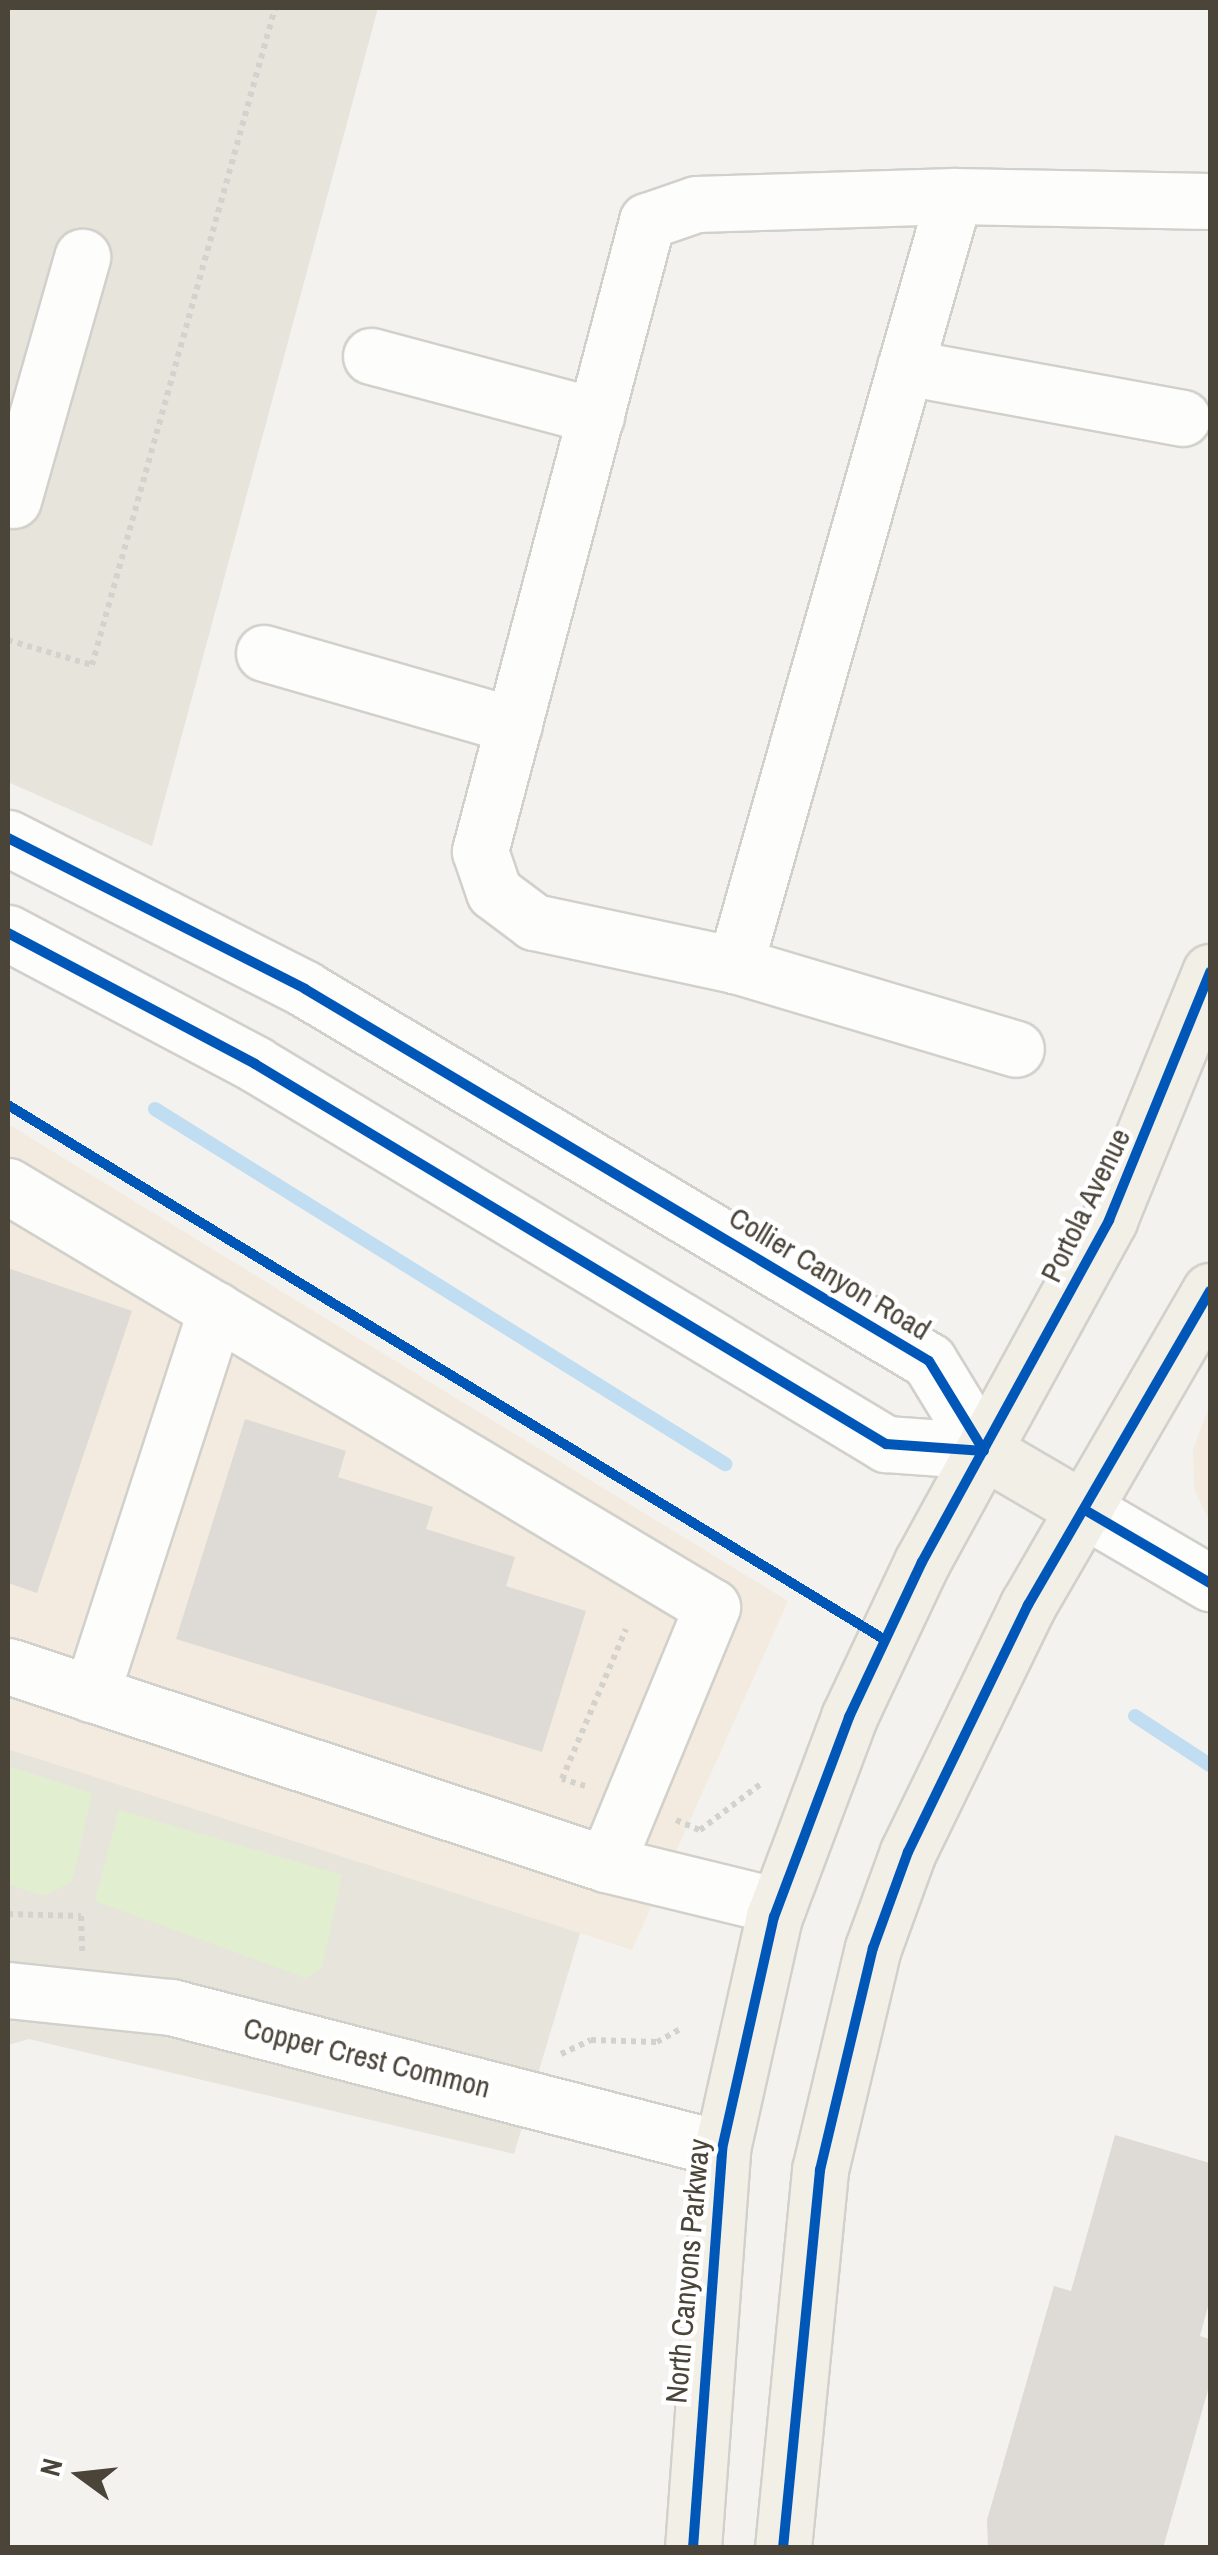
<!DOCTYPE html>
<style>
body{margin:0}
#map{position:relative;width:1218px;height:2555px;overflow:hidden;background:#f4f2ee;font-family:"Archivo Narrow",sans-serif}
div>[style]{position:absolute}
.residential>*{inset:0;background:#e7e4dc}
.commercial>*{inset:0;background:#f3ebdf}
.green>*{inset:0;background:#e1eecf}
.stream>*{height:14px;margin:-7px;padding:0 7px;transform-origin:7px;border-radius:7px;background:#c0ddf1}
.building>*{inset:0;background:#dedbd6}
.path>*{height:6px;margin-top:-3px;transform-origin:0;background:repeating-linear-gradient(90deg,#d3d2cc 0 5px,transparent 0 10px)}
.roads{filter:drop-shadow(2px 0 #d2d0cb) drop-shadow(-2px 0 #d2d0cb) drop-shadow(0 2px #d2d0cb) drop-shadow(0 -2px #d2d0cb)}
.minor>*{height:55px;margin:-27.5px;padding:0 27.5px;transform-origin:27.5px;border-radius:27.5px;background:#fdfdfc}
.major>*{height:55px;margin:-27.5px;padding:0 27.5px;transform-origin:27.5px;border-radius:27.5px;background:#f2efe6}
.cycleway>*{height:10px;margin:-5px;padding:0 5px;transform-origin:5px;border-radius:5px;background:#0057b8}
span{translate:-50% -50%;white-space:nowrap;text-align:center;line-height:1.15;-webkit-text-stroke:9px #fff;paint-order:stroke}
.street-label{font-size:30px;color:#4b4439}
.frame{position:absolute;inset:0;border:10px solid #4b4439;pointer-events:none}
.north{position:absolute;left:30px;top:2425px;width:100px;height:100px;-webkit-text-stroke:8px #fff;paint-order:stroke;rotate:285deg;font-size:28px;font-weight:700;line-height:40px;text-align:center;color:#4b4439}
.north::after{content:'';display:block;margin:auto;width:35px;height:45px;background:#4b4439;clip-path:polygon(50% 0,100% 100%,50% 72%,0 100%)}
</style>
<div id="map">
<div class="residential">
<i style="clip-path:polygon(8px 8px,378px 8px,152px 846px,8px 782px)"></i>
<i style="clip-path:polygon(8px 1749px,581px 1930px,514px 2154px,29px 2039px,8px 2045px)"></i>
</div>
<div class="commercial">
<i style="clip-path:polygon(8px 1124px,788px 1601px,632px 1950px,8px 1749px)"></i>
<i style="clip-path:polygon(1210px 1405px,1210px 1522px,1194px 1489px,1193px 1449px)"></i>
</div>
<div class="green">
<i style="clip-path:polygon(8px 1766px,92px 1793px,72px 1882px,44px 1896px,8px 1884px)"></i>
<i style="clip-path:polygon(119px 1810px,342px 1875px,322px 1968px,306px 1978px,95px 1901px)"></i>
</div>
<div class="stream">
<i style="left:155px;top:1109px;width:672px;rotate:31.91deg"></i>
<i style="left:1135px;top:1716px;width:90px;rotate:33.2deg"></i>
</div>
<div class="building">
<i style="clip-path:polygon(8px 1268px,132px 1311px,37px 1593px,8px 1583px)"></i>
<i style="clip-path:polygon(245px 1419px,346px 1451px,338px 1477px,433px 1507px,426px 1529px,515px 1557px,506px 1586px,586px 1611px,542px 1752px,176px 1639px)"></i>
<i style="clip-path:polygon(1115px 2135px,1210px 2163px,1210px 2299px,1200px 2336px,1210px 2339px,1210px 2383px,1163px 2548px,988px 2548px,987px 2520px,1054px 2286px,1071px 2291px)"></i>
</div>
<div class="path">
<i style="left:8px;top:640px;width:88px;rotate:16.6deg"></i>
<i style="left:92px;top:665px;width:682px;rotate:-74.44deg"></i>
<i style="left:585px;top:1786px;width:24px;rotate:-163deg"></i>
<i style="left:562px;top:1779px;width:163px;rotate:-66.9deg"></i>
<i style="left:676px;top:1820px;width:26px;rotate:23deg"></i>
<i style="left:700px;top:1830px;width:78px;rotate:-37.2deg"></i>
<i style="left:8px;top:1914px;width:73px;rotate:1.6deg"></i>
<i style="left:81px;top:1916px;width:35px;rotate:88deg"></i>
<i style="left:561px;top:2054px;width:33px;rotate:-25deg"></i>
<i style="left:591px;top:2040px;width:66px;rotate:1.7deg"></i>
<i style="left:657px;top:2042px;width:29px;rotate:-29deg"></i>
</div>
<div class="roads">
<div class="minor">
<i style="left:954px;top:196px;width:800px;rotate:105.9deg"></i>
<i style="left:735px;top:965px;width:206px;rotate:-167.9deg"></i>
<i style="left:534px;top:922px;width:50px;rotate:-143.1deg"></i>
<i style="left:494px;top:892px;width:43px;rotate:-108.9deg"></i>
<i style="left:480px;top:851px;width:652px;rotate:-75.15deg"></i>
<i style="left:647px;top:221px;width:52px;rotate:-19.1deg"></i>
<i style="left:696px;top:204px;width:258px;rotate:-1.8deg"></i>
<i style="left:954px;top:196px;width:256px;rotate:1.1deg"></i>
<i style="left:371px;top:356px;width:233px;rotate:14.9deg"></i>
<i style="left:905px;top:367px;width:282px;rotate:10.4deg"></i>
<i style="left:13px;top:500px;width:253px;rotate:-74.1deg"></i>
<i style="left:264px;top:653px;width:260px;rotate:16.1deg"></i>
<i style="left:8px;top:838px;width:333px;rotate:26.9deg"></i>
<i style="left:305px;top:989px;width:726px;rotate:30.8deg"></i>
<i style="left:929px;top:1361px;width:105px;rotate:58.6deg"></i>
<i style="left:8px;top:933px;width:280px;rotate:27.9deg"></i>
<i style="left:255px;top:1064px;width:737px;rotate:31.06deg"></i>
<i style="left:886px;top:1444px;width:98px;rotate:4.1deg"></i>
<i style="left:735px;top:965px;width:293px;rotate:16.6deg"></i>
<i style="left:8px;top:1186px;width:820px;rotate:30.88deg"></i>
<i style="left:712px;top:1607px;width:278px;rotate:112.4deg"></i>
<i style="left:1085px;top:1510px;width:145px;rotate:30.3deg"></i>
<i style="left:8px;top:1666px;width:630px;rotate:18.32deg"></i>
<i style="left:606px;top:1864px;width:177px;rotate:13.7deg"></i>
<i style="left:91px;top:1694px;width:404px;rotate:-72deg"></i>
<i style="left:8px;top:1990px;width:164px;rotate:6deg"></i>
<i style="left:171px;top:2007px;width:569px;rotate:14.45deg"></i>
</div>
<div class="major">
<i style="left:984px;top:1451px;width:117px;rotate:30.3deg"></i>
<i style="left:693px;top:2548px;width:400px;rotate:-85.8deg"></i>
<i style="left:722px;top:2149px;width:238px;rotate:-77.4deg"></i>
<i style="left:774px;top:1917px;width:214px;rotate:-69.4deg"></i>
<i style="left:849px;top:1717px;width:171px;rotate:-64.8deg"></i>
<i style="left:922px;top:1562px;width:390px;rotate:-61.3deg"></i>
<i style="left:1109px;top:1220px;width:268px;rotate:-67.8deg"></i>
<i style="left:783px;top:2548px;width:380px;rotate:-84.4deg"></i>
<i style="left:820px;top:2170px;width:228px;rotate:-76.6deg"></i>
<i style="left:873px;top:1948px;width:102px;rotate:-70deg"></i>
<i style="left:908px;top:1852px;width:275px;rotate:-64.1deg"></i>
<i style="left:1028px;top:1605px;width:363px;rotate:-59.9deg"></i>
</div>
</div>
<div class="cycleway">
<i style="left:8px;top:838px;width:333px;rotate:26.9deg"></i>
<i style="left:305px;top:989px;width:726px;rotate:30.8deg"></i>
<i style="left:929px;top:1361px;width:105px;rotate:58.6deg"></i>
<i style="left:8px;top:933px;width:280px;rotate:27.9deg"></i>
<i style="left:255px;top:1064px;width:737px;rotate:31.06deg"></i>
<i style="left:886px;top:1444px;width:98px;rotate:4.1deg"></i>
<i style="left:8px;top:1105px;width:1027px;rotate:31.38deg"></i>
<i style="left:1085px;top:1510px;width:145px;rotate:30.3deg"></i>
<i style="left:693px;top:2548px;width:400px;rotate:-85.8deg"></i>
<i style="left:722px;top:2149px;width:238px;rotate:-77.4deg"></i>
<i style="left:774px;top:1917px;width:214px;rotate:-69.4deg"></i>
<i style="left:849px;top:1717px;width:171px;rotate:-64.8deg"></i>
<i style="left:922px;top:1562px;width:390px;rotate:-61.3deg"></i>
<i style="left:1109px;top:1220px;width:268px;rotate:-67.8deg"></i>
<i style="left:783px;top:2548px;width:380px;rotate:-84.4deg"></i>
<i style="left:820px;top:2170px;width:228px;rotate:-76.6deg"></i>
<i style="left:873px;top:1948px;width:102px;rotate:-70deg"></i>
<i style="left:908px;top:1852px;width:275px;rotate:-64.1deg"></i>
<i style="left:1028px;top:1605px;width:363px;rotate:-59.9deg"></i>
</div>
<div class="street-label">
<span style="left:1085px;top:1205px;rotate:-64deg">Portola Avenue</span>
<span style="left:830px;top:1273px;rotate:31deg">Collier Canyon Road</span>
<span style="left:367px;top:2057px;rotate:14deg">Copper Crest Common</span>
<span style="left:687px;top:2271px;rotate:-85deg">North Canyons Parkway</span>
</div>
<div class="frame"></div>
<div class="north">N</div>
</div>
